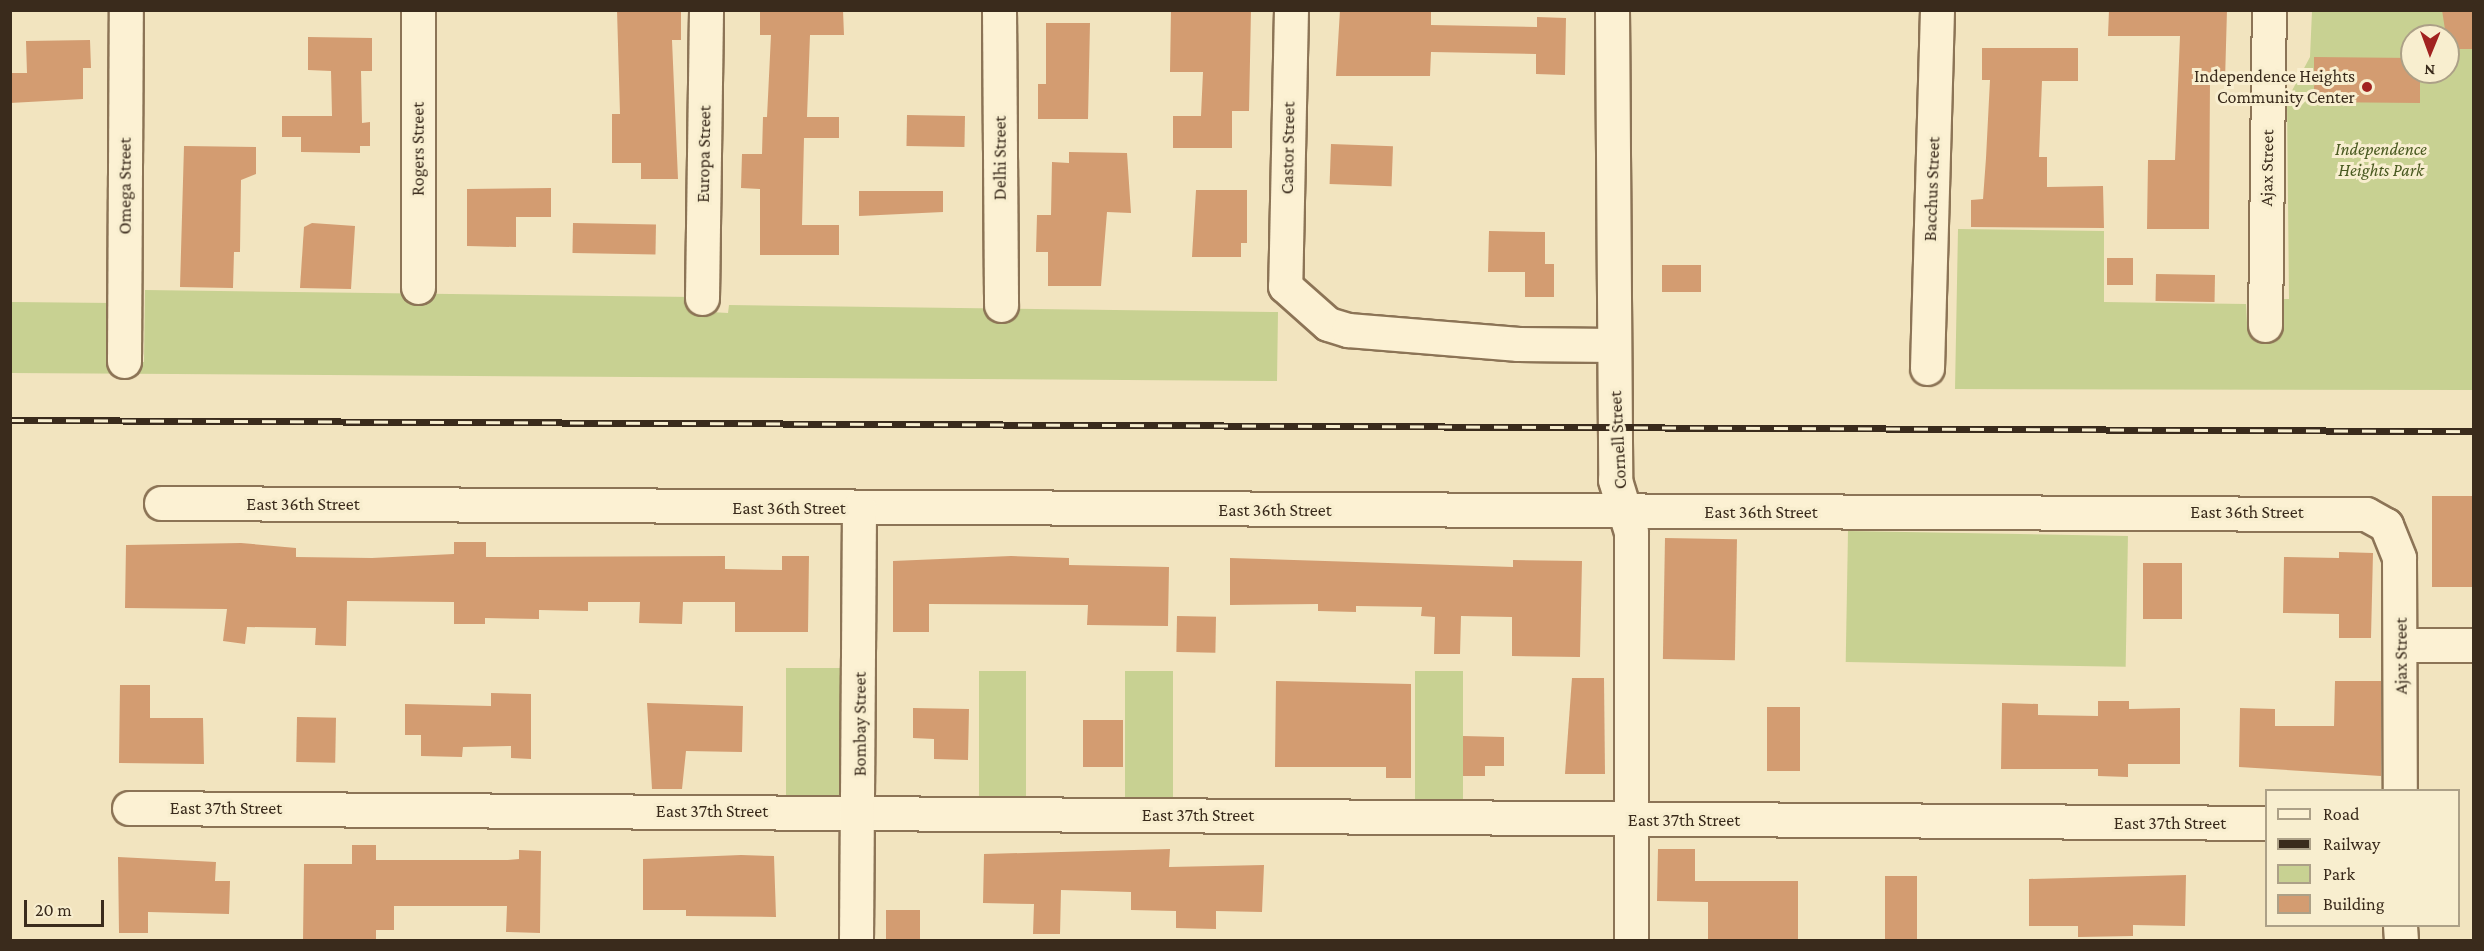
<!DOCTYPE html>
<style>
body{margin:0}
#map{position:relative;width:2484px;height:951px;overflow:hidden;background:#f2e4bf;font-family:"Crimson Pro",serif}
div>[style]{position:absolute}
.green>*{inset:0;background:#c8d192;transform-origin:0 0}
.building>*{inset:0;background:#d39c71;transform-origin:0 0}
.roads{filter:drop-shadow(2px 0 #8c7456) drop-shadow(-2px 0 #8c7456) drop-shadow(0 2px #8c7456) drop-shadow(0 -2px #8c7456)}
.minor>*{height:33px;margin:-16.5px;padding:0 16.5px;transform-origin:16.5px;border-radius:16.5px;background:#fcf1d3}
.rail>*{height:7px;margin-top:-3.5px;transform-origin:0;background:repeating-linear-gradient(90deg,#f8eecf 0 14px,#3a2b1c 0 28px);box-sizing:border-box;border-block:2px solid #3a2b1c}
.dots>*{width:16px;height:16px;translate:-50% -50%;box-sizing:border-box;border:3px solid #f8eecf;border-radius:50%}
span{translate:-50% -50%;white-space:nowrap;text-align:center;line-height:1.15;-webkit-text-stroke:6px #f8eecf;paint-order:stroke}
.poi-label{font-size:18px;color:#3a2b1c}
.right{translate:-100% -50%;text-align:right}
.street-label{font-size:18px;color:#3a2b1c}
.park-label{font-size:18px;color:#495920;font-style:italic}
.frame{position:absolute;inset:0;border:12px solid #3a2b1c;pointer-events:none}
.legend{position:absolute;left:2265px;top:789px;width:195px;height:138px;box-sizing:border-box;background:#f8eecf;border:2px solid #aca087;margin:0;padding:8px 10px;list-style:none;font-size:18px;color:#3a2b1c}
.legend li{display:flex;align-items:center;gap:12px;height:30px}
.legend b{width:30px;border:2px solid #aca087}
.north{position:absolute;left:2400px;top:24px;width:60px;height:60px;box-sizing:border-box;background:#f8eecf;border:2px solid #aca087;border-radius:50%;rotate:181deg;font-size:16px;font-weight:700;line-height:24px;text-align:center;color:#3a2b1c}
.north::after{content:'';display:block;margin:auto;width:21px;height:27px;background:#a12220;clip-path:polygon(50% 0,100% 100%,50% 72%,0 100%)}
.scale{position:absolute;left:24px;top:900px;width:80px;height:27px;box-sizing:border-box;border:3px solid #3a2b1c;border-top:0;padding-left:8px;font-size:18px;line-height:21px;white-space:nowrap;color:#3a2b1c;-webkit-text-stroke:4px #f8eecf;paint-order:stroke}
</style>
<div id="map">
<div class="green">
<i style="clip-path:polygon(evenodd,2312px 11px,2473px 11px,2473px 390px,1955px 389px,1958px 229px,2104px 231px,2104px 302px,2246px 304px,2247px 323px,2281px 323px,2281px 299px,2289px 299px,2287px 100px,2310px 57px,2312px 11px,2412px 36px,2448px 36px,2448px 72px,2412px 72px,2412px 36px)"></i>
<i style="clip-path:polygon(145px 290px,693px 297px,693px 311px,728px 313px,729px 305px,1278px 312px,1277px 381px,11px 373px,11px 302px,114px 303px,113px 360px,144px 362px)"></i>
<i style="left:1848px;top:531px;width:280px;height:131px;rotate:1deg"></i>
<i style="left:786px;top:668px;width:55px;height:133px"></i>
<i style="left:979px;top:671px;width:47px;height:126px"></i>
<i style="left:1125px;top:671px;width:48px;height:128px"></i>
<i style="left:1415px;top:671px;width:48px;height:138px"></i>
</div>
<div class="building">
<i style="clip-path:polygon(617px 10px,681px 10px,681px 40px,672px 40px,678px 179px,641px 179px,641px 163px,612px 163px,612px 114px,620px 114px)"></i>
<i style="clip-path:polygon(760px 10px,843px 10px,844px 35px,810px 35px,807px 117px,839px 117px,839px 138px,804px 138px,802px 225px,839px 225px,839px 255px,760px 255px,760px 189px,741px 188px,742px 154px,762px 154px,763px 117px,767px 117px,771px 35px,760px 35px)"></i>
<i style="clip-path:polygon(1171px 10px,1251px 10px,1249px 111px,1232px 111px,1232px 148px,1173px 148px,1173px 116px,1201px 116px,1203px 72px,1170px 72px)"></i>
<i style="clip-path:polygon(1340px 10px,1431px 11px,1431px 25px,1537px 27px,1537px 17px,1566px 18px,1565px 75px,1536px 74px,1536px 54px,1431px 52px,1430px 76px,1336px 76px)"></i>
<i style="clip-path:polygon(2109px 10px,2227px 10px,2225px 81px,2210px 81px,2209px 229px,2147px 229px,2148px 160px,2175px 160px,2180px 36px,2108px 36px)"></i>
<i style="clip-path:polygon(2442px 10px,2474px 10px,2474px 49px,2448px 49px)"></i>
<i style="clip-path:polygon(1046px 23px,1090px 23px,1088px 119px,1038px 119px,1038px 84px,1046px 84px)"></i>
<i style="clip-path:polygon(308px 37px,372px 38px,372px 71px,361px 71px,362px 123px,370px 122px,370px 146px,360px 146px,360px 153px,301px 152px,301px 137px,282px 137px,282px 116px,332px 116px,331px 71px,308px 70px)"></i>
<i style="clip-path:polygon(90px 40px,91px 68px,83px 68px,83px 99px,10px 103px,10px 73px,27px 73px,26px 41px)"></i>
<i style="clip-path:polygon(1982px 48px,2078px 48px,2078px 81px,2042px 81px,2039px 157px,2047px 157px,2047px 187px,2103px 186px,2104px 228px,1971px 227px,1971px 200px,1983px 199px,1986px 158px,1990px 80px,1982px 80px)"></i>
<i style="clip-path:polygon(2314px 57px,2412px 58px,2412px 72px,2420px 72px,2420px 103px,2314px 102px)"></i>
<i style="left:907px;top:115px;width:58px;height:31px;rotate:1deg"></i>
<i style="left:1331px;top:144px;width:62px;height:40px;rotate:2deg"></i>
<i style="clip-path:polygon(184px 146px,256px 147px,256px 174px,241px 180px,240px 252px,234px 252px,233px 288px,180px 287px)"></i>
<i style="clip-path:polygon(1069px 152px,1127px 153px,1131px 213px,1107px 212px,1101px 286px,1048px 286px,1048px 252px,1036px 252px,1037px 215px,1051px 215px,1052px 162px,1069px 163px)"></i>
<i style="clip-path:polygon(551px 188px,551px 217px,516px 217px,516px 247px,467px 246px,467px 189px)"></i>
<i style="clip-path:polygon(1196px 190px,1247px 190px,1247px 243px,1241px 243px,1241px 257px,1192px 257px)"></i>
<i style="clip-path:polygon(859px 191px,943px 191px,943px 212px,859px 216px)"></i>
<i style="clip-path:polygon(312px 223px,355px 226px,351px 289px,300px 288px,304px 227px)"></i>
<i style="left:573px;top:223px;width:83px;height:30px;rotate:1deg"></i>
<i style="clip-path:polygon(1489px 231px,1545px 232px,1545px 264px,1554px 264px,1554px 297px,1525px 297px,1525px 272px,1488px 272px)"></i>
<i style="left:2107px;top:258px;width:26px;height:27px"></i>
<i style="left:1662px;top:265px;width:39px;height:27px"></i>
<i style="left:2156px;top:274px;width:59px;height:27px;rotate:1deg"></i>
<i style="left:2432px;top:496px;width:42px;height:91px"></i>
<i style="left:1665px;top:538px;width:72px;height:121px;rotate:1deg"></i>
<i style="clip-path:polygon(454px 542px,486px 542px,486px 557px,725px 556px,725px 569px,782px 570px,782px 556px,809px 556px,808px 632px,735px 632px,735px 602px,683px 602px,682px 624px,639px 623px,640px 602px,588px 602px,588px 611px,539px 610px,539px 619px,485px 618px,485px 624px,454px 624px,454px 602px,347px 601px,346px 646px,315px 645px,316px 628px,247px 627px,245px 644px,223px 641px,227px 609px,125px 608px,126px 545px,241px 543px,296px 548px,296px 557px,372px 558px,454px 554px)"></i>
<i style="clip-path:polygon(2339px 552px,2373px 553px,2371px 638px,2339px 638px,2339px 614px,2283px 613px,2284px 557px,2339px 558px)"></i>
<i style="clip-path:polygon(1011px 556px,1069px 558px,1069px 565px,1169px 567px,1168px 626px,1087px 625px,1088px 605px,929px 604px,929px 632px,893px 632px,893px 561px)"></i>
<i style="clip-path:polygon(1230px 558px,1513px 567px,1513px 560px,1582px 561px,1580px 657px,1512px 656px,1512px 617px,1461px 616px,1460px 654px,1434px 654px,1435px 617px,1421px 616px,1422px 607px,1356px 606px,1356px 612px,1318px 611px,1318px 604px,1230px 605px)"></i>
<i style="left:2143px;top:563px;width:39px;height:56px"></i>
<i style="left:1177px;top:616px;width:39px;height:36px;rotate:1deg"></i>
<i style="clip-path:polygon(1572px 678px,1604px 678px,1605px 774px,1565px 774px)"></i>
<i style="clip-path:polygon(1276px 681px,1411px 684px,1411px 778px,1386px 778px,1386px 767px,1275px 767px)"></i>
<i style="clip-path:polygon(2335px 681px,2381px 681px,2381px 776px,2239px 767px,2240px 708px,2275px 709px,2275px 726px,2334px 726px)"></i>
<i style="clip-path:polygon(120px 685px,150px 685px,150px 718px,203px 718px,204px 764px,119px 763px)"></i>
<i style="clip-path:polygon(491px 693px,531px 694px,531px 759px,511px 758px,511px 746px,463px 747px,462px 757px,421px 756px,421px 735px,405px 735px,405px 704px,491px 706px)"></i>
<i style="clip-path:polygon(2098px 701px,2129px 701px,2129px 709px,2180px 708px,2180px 764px,2128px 764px,2128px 777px,2098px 776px,2098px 769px,2001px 769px,2002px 703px,2038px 704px,2038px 715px,2098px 716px)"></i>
<i style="clip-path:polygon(647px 703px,743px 706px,742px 752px,686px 751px,682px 789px,652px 789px)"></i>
<i style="left:1767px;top:707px;width:33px;height:64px"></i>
<i style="clip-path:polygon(913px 708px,969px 709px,968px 760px,934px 759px,934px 739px,913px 738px)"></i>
<i style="left:297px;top:717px;width:39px;height:45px;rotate:1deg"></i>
<i style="left:1083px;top:720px;width:40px;height:47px"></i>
<i style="clip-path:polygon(1463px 736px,1504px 737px,1504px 766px,1485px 766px,1485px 776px,1463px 776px)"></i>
<i style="clip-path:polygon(352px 845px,376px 845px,376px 860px,508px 860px,519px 859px,519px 850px,541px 851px,540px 933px,506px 932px,507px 906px,394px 906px,394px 930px,376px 930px,376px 940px,303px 940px,304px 864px,352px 864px)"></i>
<i style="clip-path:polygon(1170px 849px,1169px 867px,1264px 865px,1262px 912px,1216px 911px,1216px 929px,1176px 928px,1176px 911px,1131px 910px,1131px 892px,1061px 890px,1060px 934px,1033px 934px,1034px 904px,983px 903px,984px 854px)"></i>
<i style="clip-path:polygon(1658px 849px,1695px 849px,1695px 881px,1798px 881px,1798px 940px,1708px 940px,1708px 902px,1657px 901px)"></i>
<i style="clip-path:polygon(741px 855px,774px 856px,776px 917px,686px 916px,686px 910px,643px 910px,643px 859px)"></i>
<i style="clip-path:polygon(118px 857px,216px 862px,215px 881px,230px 881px,229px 914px,148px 912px,148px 933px,119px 933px)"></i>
<i style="clip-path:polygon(2186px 875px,2185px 926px,2133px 925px,2133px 936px,2078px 937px,2078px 926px,2029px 926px,2029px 879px)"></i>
<i style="left:1885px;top:876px;width:32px;height:64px"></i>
<i style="left:886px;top:910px;width:34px;height:30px"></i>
</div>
<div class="roads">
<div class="minor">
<i style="left:418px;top:10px;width:277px;rotate:90deg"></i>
<i style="left:999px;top:10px;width:295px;rotate:89.6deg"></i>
<i style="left:1291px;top:10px;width:276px;rotate:91.2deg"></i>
<i style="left:1285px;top:286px;width:57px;rotate:41.5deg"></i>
<i style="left:1328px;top:324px;width:21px;rotate:17deg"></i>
<i style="left:1348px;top:330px;width:171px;rotate:4.7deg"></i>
<i style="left:1518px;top:344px;width:96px;rotate:0.6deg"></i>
<i style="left:1612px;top:10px;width:470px;rotate:89.6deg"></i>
<i style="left:1615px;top:480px;width:54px;rotate:72.9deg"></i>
<i style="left:1631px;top:532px;width:408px;rotate:90deg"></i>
<i style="left:702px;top:298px;width:288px;rotate:-89.2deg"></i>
<i style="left:2265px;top:325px;width:315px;rotate:-89.3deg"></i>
<i style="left:124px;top:361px;width:351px;rotate:-89.7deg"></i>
<i style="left:1927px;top:368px;width:358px;rotate:-88.4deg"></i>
<i style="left:161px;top:503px;width:2205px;rotate:0.29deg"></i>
<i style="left:2366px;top:514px;width:23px;rotate:29deg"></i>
<i style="left:2386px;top:525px;width:35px;rotate:68deg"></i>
<i style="left:2399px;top:558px;width:232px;rotate:89.8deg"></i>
<i style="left:2401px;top:645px;width:73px"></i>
<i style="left:129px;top:808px;width:2137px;rotate:0.4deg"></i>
<i style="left:2400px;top:926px;width:14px;rotate:86deg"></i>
<i style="left:856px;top:940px;width:432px;rotate:-89.6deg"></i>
</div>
</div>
<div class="rail">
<i style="left:10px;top:420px;width:2464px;rotate:0.26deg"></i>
</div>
<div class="dots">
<i style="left:2367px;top:87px;background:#a12220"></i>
</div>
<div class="poi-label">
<span class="right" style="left:2355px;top:87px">Independence Heights<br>Community Center</span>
</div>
<div class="street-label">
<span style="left:1288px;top:148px;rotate:-89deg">Castor Street</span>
<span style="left:418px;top:149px;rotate:-90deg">Rogers Street</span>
<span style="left:704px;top:154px;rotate:-89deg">Europa Street</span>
<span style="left:1000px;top:158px;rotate:-90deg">Delhi Street</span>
<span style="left:2267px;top:168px;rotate:-89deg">Ajax Street</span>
<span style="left:125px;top:186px;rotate:-90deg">Omega Street</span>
<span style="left:1932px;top:189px;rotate:-88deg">Bacchus Street</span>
<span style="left:1618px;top:440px;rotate:-93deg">Cornell Street</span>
<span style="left:303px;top:504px">East 36th Street</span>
<span style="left:789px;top:508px">East 36th Street</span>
<span style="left:1275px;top:510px">East 36th Street</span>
<span style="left:1761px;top:512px">East 36th Street</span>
<span style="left:2247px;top:512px">East 36th Street</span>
<span style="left:2401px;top:656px;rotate:-90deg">Ajax Street</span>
<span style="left:860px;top:724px;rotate:-90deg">Bombay Street</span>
<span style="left:226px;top:808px">East 37th Street</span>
<span style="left:712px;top:811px">East 37th Street</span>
<span style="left:1198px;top:815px">East 37th Street</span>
<span style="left:1684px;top:820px">East 37th Street</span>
<span style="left:2170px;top:823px">East 37th Street</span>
</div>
<div class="park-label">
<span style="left:2381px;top:160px">Independence<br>Heights Park</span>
</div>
<div class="frame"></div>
<ul class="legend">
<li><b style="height:8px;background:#fcf1d3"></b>Road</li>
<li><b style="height:8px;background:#3a2b1c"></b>Railway</li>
<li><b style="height:16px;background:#c8d192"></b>Park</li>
<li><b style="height:16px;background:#d39c71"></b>Building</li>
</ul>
<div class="north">N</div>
<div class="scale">20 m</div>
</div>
